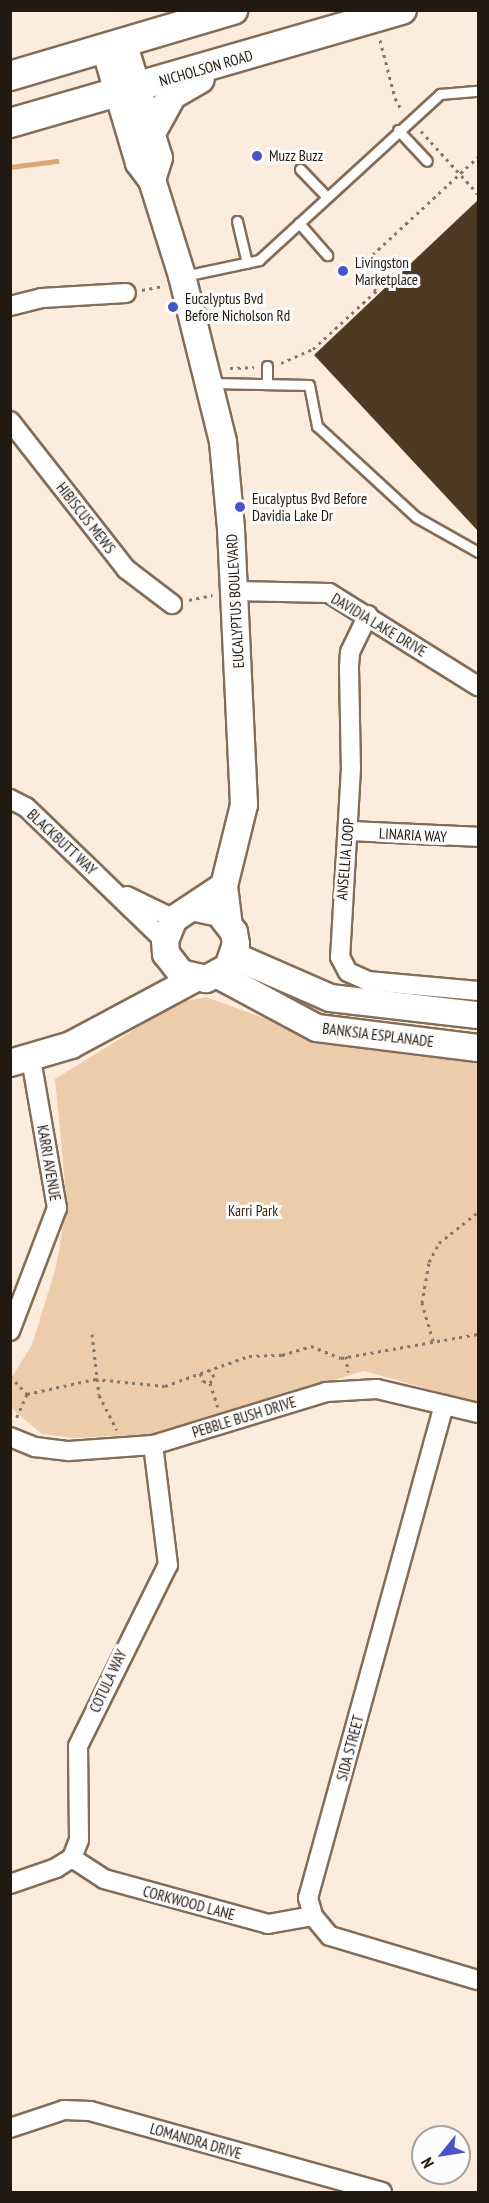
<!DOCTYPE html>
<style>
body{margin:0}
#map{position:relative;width:489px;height:2203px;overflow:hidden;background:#fcecdd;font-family:"PT Sans Narrow",sans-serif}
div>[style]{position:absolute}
.green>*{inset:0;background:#edccac}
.stream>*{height:5px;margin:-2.5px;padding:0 2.5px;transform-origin:2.5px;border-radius:2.5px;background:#daa878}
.building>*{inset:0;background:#4e3925}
.path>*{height:3px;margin-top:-1.5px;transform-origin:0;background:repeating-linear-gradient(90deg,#84786c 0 3px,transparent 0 7.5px)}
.roads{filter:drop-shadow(2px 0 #846d57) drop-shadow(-2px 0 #846d57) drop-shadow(0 2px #846d57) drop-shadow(0 -2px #846d57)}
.lane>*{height:9px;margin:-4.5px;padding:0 4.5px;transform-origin:4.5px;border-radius:4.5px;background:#fff}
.street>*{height:18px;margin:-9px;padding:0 9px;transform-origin:9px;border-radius:9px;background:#fff}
.secondary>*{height:26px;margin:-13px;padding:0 13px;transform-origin:13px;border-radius:13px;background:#fff}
.primary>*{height:28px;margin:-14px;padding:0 14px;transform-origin:14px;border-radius:14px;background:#fff}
.dots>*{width:16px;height:16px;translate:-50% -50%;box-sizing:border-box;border:3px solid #fcfcfc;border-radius:50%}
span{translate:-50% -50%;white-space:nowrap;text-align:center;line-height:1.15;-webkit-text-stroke:6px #fcfcfc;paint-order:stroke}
.street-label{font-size:15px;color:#221910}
.poi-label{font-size:15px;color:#221910}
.left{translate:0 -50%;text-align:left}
.park-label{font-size:15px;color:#3b250f}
.frame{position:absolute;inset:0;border:12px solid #221910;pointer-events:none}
.north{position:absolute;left:411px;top:2125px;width:60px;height:60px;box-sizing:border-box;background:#fcfcfc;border:2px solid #a5a19e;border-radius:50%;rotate:240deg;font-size:16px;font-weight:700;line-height:24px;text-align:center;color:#221910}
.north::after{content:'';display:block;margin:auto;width:21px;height:27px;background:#4b53c9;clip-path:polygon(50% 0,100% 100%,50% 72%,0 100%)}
</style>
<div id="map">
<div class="green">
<i style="clip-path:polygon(206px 997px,316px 1037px,478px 1054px,478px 1403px,364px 1371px,152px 1434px,73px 1438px,42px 1434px,11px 1408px,10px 1380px,32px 1345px,56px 1267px,67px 1203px,55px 1079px,179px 1002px)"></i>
</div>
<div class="stream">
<i style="left:10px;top:167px;width:47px;rotate:-7.3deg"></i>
</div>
<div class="building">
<i style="clip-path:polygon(478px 200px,478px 531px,314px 355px)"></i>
</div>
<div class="path">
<i style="left:380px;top:40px;width:60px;rotate:75.5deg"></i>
<i style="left:395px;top:98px;width:15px;rotate:62deg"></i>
<i style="left:421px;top:131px;width:85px;rotate:47.9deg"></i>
<i style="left:142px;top:290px;width:20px;rotate:-11deg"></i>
<i style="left:281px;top:363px;width:35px;rotate:-24deg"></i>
<i style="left:313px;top:349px;width:86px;rotate:-42.6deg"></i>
<i style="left:376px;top:291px;width:29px;rotate:-134deg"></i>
<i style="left:356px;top:270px;width:166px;rotate:-42.8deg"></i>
<i style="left:230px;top:368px;width:24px;rotate:-2deg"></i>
<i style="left:189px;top:600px;width:24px;rotate:-12deg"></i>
<i style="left:92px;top:1334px;width:61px;rotate:83.5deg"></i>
<i style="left:99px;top:1395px;width:39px;rotate:63deg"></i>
<i style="left:433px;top:1341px;width:40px;rotate:-106deg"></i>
<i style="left:422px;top:1303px;width:42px;rotate:-80.3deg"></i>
<i style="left:429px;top:1262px;width:21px;rotate:-62deg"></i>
<i style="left:439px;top:1243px;width:50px;rotate:-38.5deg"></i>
<i style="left:346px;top:1356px;width:16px;rotate:83deg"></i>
<i style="left:200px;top:1373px;width:9px;rotate:69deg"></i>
<i style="left:203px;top:1381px;width:7px;rotate:16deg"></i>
<i style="left:210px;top:1383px;width:7px;rotate:-56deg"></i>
<i style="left:214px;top:1377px;width:8px;rotate:-113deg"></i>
<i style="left:10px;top:1376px;width:25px;rotate:47deg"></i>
<i style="left:27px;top:1394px;width:30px;rotate:114deg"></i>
<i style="left:210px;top:1383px;width:25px;rotate:72deg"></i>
<i style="left:27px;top:1394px;width:70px;rotate:-12.4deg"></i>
<i style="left:95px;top:1379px;width:70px;rotate:5.7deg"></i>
<i style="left:165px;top:1386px;width:89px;rotate:-19.7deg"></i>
<i style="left:249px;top:1356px;width:33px;rotate:-2deg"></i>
<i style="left:282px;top:1355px;width:30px;rotate:-17deg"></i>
<i style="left:311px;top:1346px;width:32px;rotate:22deg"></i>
<i style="left:341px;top:1358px;width:139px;rotate:-9.9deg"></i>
</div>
<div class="roads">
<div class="lane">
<i style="left:398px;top:130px;width:42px;rotate:46.9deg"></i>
<i style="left:300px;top:169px;width:39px;rotate:46deg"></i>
<i style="left:237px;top:221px;width:43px;rotate:76.6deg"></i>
<i style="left:299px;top:223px;width:43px;rotate:48.8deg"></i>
<i style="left:184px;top:276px;width:77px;rotate:-12deg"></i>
<i style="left:259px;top:260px;width:246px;rotate:-42.5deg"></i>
<i style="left:440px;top:94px;width:38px;rotate:-5deg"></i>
<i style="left:267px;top:366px;width:17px;rotate:90deg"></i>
<i style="left:211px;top:383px;width:98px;rotate:1.2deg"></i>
<i style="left:309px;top:385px;width:42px;rotate:79deg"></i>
<i style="left:317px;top:426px;width:134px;rotate:42.6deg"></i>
<i style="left:416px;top:517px;width:71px;rotate:29.4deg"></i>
</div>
<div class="street">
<i style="left:10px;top:306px;width:33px;rotate:-14deg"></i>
<i style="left:42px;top:298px;width:84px;rotate:-3.4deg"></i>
<i style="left:10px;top:421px;width:188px;rotate:51.9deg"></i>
<i style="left:126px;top:569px;width:58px;rotate:37.3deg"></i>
<i style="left:234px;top:591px;width:95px;rotate:1.2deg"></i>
<i style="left:329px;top:593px;width:176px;rotate:32deg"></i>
<i style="left:368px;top:615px;width:41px;rotate:115.9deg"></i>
<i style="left:350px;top:652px;width:16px;rotate:94deg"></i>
<i style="left:349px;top:668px;width:100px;rotate:88.9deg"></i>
<i style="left:351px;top:768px;width:189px;rotate:93.3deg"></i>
<i style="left:340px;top:957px;width:17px;rotate:62deg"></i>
<i style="left:348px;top:972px;width:22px;rotate:24deg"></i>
<i style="left:368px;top:981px;width:110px;rotate:5.2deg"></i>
<i style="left:10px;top:799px;width:18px;rotate:27deg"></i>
<i style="left:26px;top:807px;width:193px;rotate:44deg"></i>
<i style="left:348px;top:831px;width:130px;rotate:2.6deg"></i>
<i style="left:127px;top:896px;width:52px;rotate:26.1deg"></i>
<i style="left:10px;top:1331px;width:132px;rotate:-69.1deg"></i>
<i style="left:57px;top:1208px;width:151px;rotate:-99.9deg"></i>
<i style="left:444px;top:1405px;width:511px;rotate:105.42deg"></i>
<i style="left:308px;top:1898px;width:19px;rotate:74deg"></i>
<i style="left:313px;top:1916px;width:26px;rotate:50deg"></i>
<i style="left:330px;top:1936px;width:154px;rotate:16.6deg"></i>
<i style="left:10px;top:1437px;width:27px;rotate:22deg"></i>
<i style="left:35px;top:1447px;width:34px;rotate:7deg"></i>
<i style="left:69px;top:1451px;width:84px;rotate:-4.1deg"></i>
<i style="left:153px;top:1445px;width:181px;rotate:-17deg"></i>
<i style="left:326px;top:1392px;width:51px;rotate:-3.4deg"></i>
<i style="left:377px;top:1389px;width:104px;rotate:13.4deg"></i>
<i style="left:72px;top:1858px;width:38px;rotate:33deg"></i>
<i style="left:104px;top:1879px;width:170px;rotate:15.3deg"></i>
<i style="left:268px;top:1924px;width:46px;rotate:-10.1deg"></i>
<i style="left:10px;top:1884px;width:49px;rotate:-19.2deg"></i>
<i style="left:56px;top:1868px;width:19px;rotate:-32deg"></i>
<i style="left:72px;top:1858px;width:19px;rotate:-69deg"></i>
<i style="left:79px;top:1840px;width:94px;rotate:-90.6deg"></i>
<i style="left:78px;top:1746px;width:202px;rotate:-63.6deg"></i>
<i style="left:168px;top:1565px;width:121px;rotate:-97.1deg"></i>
<i style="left:10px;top:2128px;width:57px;rotate:-18.4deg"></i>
<i style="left:64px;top:2110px;width:26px;rotate:2deg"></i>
<i style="left:90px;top:2111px;width:303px;rotate:15.5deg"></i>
</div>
<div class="secondary">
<i style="left:123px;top:42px;width:121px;rotate:72.8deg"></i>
<i style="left:159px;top:158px;width:23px;rotate:108deg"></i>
<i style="left:105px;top:48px;width:120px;rotate:73.5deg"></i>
<i style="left:139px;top:163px;width:21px;rotate:53deg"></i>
<i style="left:152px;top:180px;width:101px;rotate:72.6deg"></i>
<i style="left:182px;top:276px;width:171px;rotate:76.1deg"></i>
<i style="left:223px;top:442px;width:87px;rotate:84.7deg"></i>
<i style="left:231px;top:529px;width:276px;rotate:87.3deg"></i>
<i style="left:244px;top:805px;width:83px;rotate:103.9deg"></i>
<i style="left:224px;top:886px;width:35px;rotate:83deg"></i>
<i style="left:196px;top:908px;width:24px;rotate:12deg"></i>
<i style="left:219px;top:913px;width:24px;rotate:52deg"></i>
<i style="left:234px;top:932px;width:12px;rotate:81deg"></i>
<i style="left:236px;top:944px;width:24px;rotate:109deg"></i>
<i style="left:228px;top:967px;width:25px;rotate:151deg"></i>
<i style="left:206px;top:979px;width:26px;rotate:-167deg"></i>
<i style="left:181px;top:973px;width:24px;rotate:-128deg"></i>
<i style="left:166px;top:954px;width:13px;rotate:-94deg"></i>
<i style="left:165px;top:941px;width:24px;rotate:-68deg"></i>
<i style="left:174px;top:919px;width:60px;rotate:-33.4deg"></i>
<i style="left:234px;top:956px;width:105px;rotate:23.6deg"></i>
<i style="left:330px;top:998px;width:149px;rotate:6.6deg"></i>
<i style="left:218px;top:975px;width:112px;rotate:28.2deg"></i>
<i style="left:317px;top:1028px;width:162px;rotate:7.1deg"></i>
<i style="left:10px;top:1063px;width:64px;rotate:-16.4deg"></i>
<i style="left:71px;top:1045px;width:140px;rotate:-28.2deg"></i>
</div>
<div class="primary">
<i style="left:10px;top:76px;width:233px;rotate:-16.5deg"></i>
<i style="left:10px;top:123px;width:408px;rotate:-16.1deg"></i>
<i style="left:151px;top:133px;width:43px;rotate:-61.1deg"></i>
<i style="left:172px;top:95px;width:32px;rotate:-30deg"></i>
</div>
</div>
<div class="dots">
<i style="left:257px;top:156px;background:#4b53c9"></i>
<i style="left:343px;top:271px;background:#4b53c9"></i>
<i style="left:173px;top:307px;background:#4b53c9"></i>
<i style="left:240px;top:507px;background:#4b53c9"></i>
</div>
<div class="street-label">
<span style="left:206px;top:68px;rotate:-16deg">NICHOLSON ROAD</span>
<span style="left:86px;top:518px;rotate:52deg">HIBISCUS MEWS</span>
<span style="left:235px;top:601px;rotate:-93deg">EUCALYPTUS BOULEVARD</span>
<span style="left:379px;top:625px;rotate:31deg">DAVIDIA LAKE DRIVE</span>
<span style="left:413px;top:835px;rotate:3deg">LINARIA WAY</span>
<span style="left:62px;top:842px;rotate:43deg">BLACKBUTT WAY</span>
<span style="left:345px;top:859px;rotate:-85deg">ANSELLIA LOOP</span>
<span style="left:378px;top:1035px;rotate:7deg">BANKSIA ESPLANADE</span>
<span style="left:49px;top:1163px;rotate:80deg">KARRI AVENUE</span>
<span style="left:244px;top:1417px;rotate:-17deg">PEBBLE BUSH DRIVE</span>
<span style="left:108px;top:1681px;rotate:-65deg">COTULA WAY</span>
<span style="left:350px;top:1748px;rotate:-75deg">SIDA STREET</span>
<span style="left:189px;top:1903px;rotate:15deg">CORKWOOD LANE</span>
<span style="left:196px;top:2141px;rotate:16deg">LOMANDRA DRIVE</span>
</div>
<div class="poi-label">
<span class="left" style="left:269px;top:156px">Muzz Buzz</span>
<span class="left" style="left:355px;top:271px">Livingston<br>Marketplace</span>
<span class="left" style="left:185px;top:307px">Eucalyptus Bvd<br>Before Nicholson Rd</span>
<span class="left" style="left:252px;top:507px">Eucalyptus Bvd Before<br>Davidia Lake Dr</span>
</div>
<div class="park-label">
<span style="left:253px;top:1211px">Karri Park</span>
</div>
<div class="frame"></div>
<div class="north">N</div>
</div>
